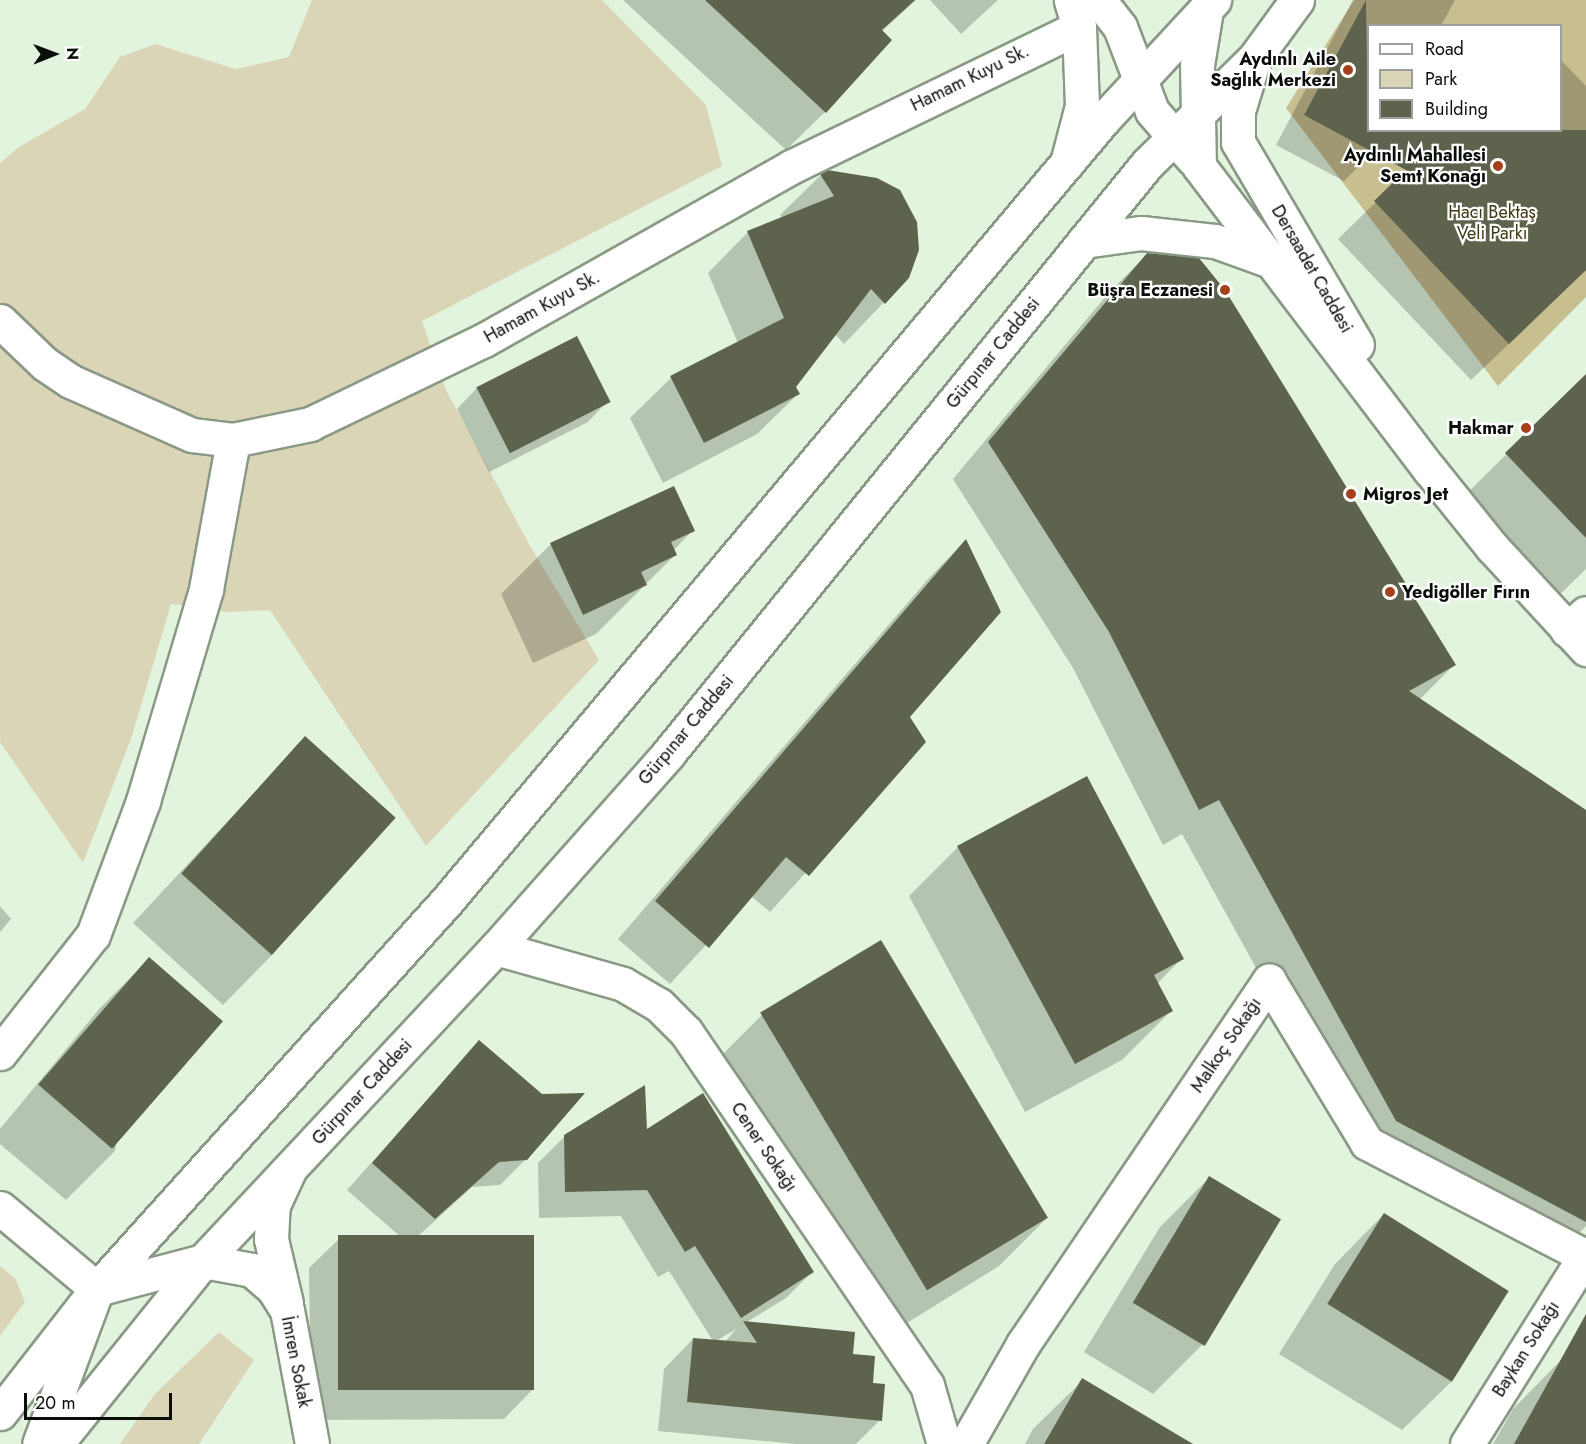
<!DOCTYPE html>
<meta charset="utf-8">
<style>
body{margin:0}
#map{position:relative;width:1586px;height:1444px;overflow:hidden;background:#e3f4de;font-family:Jost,sans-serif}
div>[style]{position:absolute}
.green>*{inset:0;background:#dad5b6}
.forest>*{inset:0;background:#c8bf90}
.shadow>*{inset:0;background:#0003}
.building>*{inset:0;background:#5d634d;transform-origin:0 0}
.roads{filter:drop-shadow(2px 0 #899985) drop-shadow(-2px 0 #899985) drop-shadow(0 2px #899985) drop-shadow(0 -2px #899985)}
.minor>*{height:33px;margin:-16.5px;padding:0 16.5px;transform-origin:16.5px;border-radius:16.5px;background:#fff}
.tertiary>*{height:33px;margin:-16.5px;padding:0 16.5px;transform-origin:16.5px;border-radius:16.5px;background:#fff}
.secondary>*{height:33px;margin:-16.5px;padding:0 16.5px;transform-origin:16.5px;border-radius:16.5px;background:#fff}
.dots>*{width:16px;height:16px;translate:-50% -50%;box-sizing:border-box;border:3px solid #fff;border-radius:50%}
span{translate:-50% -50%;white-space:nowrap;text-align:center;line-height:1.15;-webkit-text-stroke:4.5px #fff;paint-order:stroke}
.poi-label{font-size:18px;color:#090f08;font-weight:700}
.right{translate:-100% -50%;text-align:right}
.left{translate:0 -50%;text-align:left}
.street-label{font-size:18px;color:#090f08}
.park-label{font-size:18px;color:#3f3811}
.legend{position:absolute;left:1367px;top:24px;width:195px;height:108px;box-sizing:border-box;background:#fff;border:2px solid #9d9f9c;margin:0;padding:8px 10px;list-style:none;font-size:18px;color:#090f08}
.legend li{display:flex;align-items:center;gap:12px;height:30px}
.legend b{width:30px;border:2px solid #9d9f9c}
.north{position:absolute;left:24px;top:24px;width:60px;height:60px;-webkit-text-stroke:4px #fff;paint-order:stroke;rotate:89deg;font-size:16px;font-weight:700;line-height:24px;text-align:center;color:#090f08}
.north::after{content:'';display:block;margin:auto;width:21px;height:27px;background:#090f08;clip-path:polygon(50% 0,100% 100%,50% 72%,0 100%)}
.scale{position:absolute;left:24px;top:1393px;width:148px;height:27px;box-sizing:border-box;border:3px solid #090f08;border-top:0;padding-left:8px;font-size:18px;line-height:21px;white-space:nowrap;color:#090f08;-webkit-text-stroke:4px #fff;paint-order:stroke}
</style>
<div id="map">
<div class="green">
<i style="clip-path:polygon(312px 0,602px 0,706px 105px,722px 166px,422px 321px,446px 390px,530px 546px,599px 660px,426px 846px,270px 610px,229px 612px,171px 604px,131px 739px,83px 863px,0 742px,0 163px,19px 147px,85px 109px,120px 57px,155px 44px,236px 69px,289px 57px)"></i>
<i style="clip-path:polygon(0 1266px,15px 1278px,25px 1302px,0 1336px)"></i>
<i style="clip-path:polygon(219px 1332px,254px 1360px,199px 1444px,120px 1444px,154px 1395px)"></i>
</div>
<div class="forest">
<i style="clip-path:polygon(evenodd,1354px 0,1586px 0,1586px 297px,1498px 386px,1286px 108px,1354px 0,1368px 26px,1560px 26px,1560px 130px,1368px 130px,1368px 26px)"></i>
</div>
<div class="shadow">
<i style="clip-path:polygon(623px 0,916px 0,881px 32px,825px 112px,786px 150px)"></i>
<i style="clip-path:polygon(930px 0,998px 0,961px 34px)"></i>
<i style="clip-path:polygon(1353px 0,1455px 0,1441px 26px,1368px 26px,1368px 130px,1373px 152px,1344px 181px,1276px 145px)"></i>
<i style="clip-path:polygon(1560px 59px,1586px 86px,1586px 270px,1471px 380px,1338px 239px,1450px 130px,1560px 130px)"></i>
<i style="clip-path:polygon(821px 175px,907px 278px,844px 344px,835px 334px,794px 387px,798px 394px,757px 434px,663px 483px,630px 418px,671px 378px,738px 343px,708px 273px,748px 232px,782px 218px,780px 215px)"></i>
<i style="clip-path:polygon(1148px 254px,1454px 665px,1419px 700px,1586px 812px,1586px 1226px,1553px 1260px,1360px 1156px,1182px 834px,1163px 845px,1073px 668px,953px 479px,1111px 290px)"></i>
<i style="clip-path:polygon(1586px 376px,1586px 569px,1552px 602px,1457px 503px)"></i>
<i style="clip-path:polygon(477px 388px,608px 401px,588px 422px,489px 472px,457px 409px)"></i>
<i style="clip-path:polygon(673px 488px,693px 530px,673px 551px,675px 555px,596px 634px,533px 663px,501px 594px,550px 545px)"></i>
<i style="clip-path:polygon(965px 541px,908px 717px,924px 742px,770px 912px,751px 896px,670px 984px,618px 939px,929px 578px)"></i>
<i style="clip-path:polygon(305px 738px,272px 955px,223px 1005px,133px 923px)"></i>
<i style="clip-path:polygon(958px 847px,1182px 958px,1157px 984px,1171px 1011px,1122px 1060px,1025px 1112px,909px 896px)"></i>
<i style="clip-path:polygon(0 906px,11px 919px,0 932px)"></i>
<i style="clip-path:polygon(149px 959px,115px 1151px,66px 1200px,0 1144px,0 1129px,100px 1008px)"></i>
<i style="clip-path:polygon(762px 1015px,1048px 1217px,999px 1266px,881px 1339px,713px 1064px)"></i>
<i style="clip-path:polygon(479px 1042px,526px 1159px,500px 1185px,472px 1187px,416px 1238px,533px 1389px,504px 1419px,311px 1420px,309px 1268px,339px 1239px,402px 1238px,347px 1190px)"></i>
<i style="clip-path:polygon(evenodd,645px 1132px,812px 1272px,786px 1298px,745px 1323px,852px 1355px,871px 1384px,880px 1420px,856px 1444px,796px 1444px,658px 1431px,664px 1369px,693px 1339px,713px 1341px,669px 1271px,658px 1277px,621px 1216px,539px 1218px,538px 1163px,565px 1136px,645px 1132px,736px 1329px,725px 1342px,716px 1341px,736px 1329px)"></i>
<i style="clip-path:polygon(1209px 1178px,1202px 1345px,1153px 1394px,1084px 1352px,1160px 1227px)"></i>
<i style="clip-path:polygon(1384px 1214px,1452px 1381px,1402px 1430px,1279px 1354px,1335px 1264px)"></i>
<i style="clip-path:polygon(1562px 1359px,1586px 1373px,1586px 1444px,1493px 1444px,1513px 1409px)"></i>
<i style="clip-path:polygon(1083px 1380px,1187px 1444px,1025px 1444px,1033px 1429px)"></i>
</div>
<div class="building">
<i style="clip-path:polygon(705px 0,915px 0,882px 30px,892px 40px,826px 113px)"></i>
<i style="clip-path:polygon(1366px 0,1368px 130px,1586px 130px,1586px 270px,1509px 344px,1374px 201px,1406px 170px,1304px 115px)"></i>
<i style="clip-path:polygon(827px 170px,877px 178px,900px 190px,917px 222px,919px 250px,909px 278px,885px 304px,871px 289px,796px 387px,800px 394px,704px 443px,670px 376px,784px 318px,747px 231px,834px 196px,820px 174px)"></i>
<i style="clip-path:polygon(1147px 253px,1199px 258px,1225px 290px,1456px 665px,1409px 691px,1586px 810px,1586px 1222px,1396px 1121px,1219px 800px,1199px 810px,1109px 632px,988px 442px)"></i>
<i style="left:577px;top:336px;width:74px;height:113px;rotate:63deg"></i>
<i style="clip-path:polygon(1586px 374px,1586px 538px,1505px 453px)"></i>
<i style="clip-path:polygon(674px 486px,695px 531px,671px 542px,677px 555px,641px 572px,647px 585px,583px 615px,550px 543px)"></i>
<i style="clip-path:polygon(966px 539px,1001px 612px,910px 717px,926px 742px,809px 876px,786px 857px,709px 948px,655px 901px)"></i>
<i style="left:305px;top:736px;width:122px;height:185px;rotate:42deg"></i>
<i style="clip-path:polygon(1087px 776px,1184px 959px,1154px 975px,1173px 1011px,1075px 1064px,957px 846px)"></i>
<i style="left:881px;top:940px;width:324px;height:141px;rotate:59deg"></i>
<i style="left:149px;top:957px;width:98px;height:169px;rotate:41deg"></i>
<i style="clip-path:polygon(479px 1040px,542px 1094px,585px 1093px,527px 1160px,499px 1162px,435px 1219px,372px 1163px)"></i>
<i style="clip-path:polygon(645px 1085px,647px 1129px,703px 1093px,814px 1272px,741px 1318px,695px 1246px,685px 1252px,647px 1190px,565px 1192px,564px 1135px)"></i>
<i style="left:1209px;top:1176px;width:84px;height:148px;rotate:31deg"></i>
<i style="left:1384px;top:1213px;width:147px;height:107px;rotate:32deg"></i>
<i style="left:534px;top:1235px;width:155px;height:196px;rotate:90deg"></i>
<i style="clip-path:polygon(1586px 1314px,1586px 1444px,1514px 1444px)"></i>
<i style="clip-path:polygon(743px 1321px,855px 1332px,853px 1354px,875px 1356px,873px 1383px,885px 1384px,882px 1421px,687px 1402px,693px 1338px,757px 1343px)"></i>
<i style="clip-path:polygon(1082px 1378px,1193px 1444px,1044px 1444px)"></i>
</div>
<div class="roads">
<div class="minor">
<i style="left:0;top:321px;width:62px;rotate:43.7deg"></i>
<i style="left:45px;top:364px;width:30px;rotate:34deg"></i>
<i style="left:70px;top:381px;width:133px;rotate:23.9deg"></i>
<i style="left:192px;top:435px;width:41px;rotate:7deg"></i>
<i style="left:233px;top:440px;width:79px;rotate:-11.7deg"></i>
<i style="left:310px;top:424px;width:193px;rotate:-25.8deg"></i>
<i style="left:484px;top:340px;width:352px;rotate:-29.4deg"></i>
<i style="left:791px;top:167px;width:320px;rotate:-25.9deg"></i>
<i style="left:1567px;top:630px;width:25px;rotate:-42deg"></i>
<i style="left:496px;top:948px;width:132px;rotate:15.8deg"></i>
<i style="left:623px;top:984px;width:42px;rotate:30.3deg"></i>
<i style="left:659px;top:1005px;width:38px;rotate:45deg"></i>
<i style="left:686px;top:1032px;width:427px;rotate:55.7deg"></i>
<i style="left:927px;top:1385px;width:61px;rotate:73.9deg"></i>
<i style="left:0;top:1053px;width:150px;rotate:-51.8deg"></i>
<i style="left:93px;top:935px;width:143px;rotate:-69.5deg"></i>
<i style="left:143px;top:801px;width:221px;rotate:-73.4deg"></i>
<i style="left:206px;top:589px;width:151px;rotate:-79.7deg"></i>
<i style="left:0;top:1208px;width:126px;rotate:39.9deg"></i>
<i style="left:97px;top:1289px;width:165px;rotate:110.5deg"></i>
<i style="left:966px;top:1444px;width:115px;rotate:-60.3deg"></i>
<i style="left:1023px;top:1344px;width:439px;rotate:-55.9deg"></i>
<i style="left:1269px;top:981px;width:189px;rotate:58.8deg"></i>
<i style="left:1367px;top:1143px;width:246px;rotate:27.4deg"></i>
<i style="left:1467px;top:1444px;width:224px;rotate:-57.9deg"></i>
</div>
<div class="tertiary">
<i style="left:1099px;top:0;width:34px;rotate:52deg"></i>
<i style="left:1120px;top:27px;width:90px;rotate:69.1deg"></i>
<i style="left:1152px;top:111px;width:63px;rotate:49.5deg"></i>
<i style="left:1067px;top:163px;width:59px;rotate:-75.3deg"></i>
<i style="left:1082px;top:106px;width:79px;rotate:-92.2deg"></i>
<i style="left:1079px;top:27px;width:28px;rotate:-107deg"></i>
<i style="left:97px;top:1289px;width:110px;rotate:-14.8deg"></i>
<i style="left:203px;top:1261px;width:50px;rotate:10.4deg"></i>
<i style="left:252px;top:1270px;width:28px;rotate:41deg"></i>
<i style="left:273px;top:1288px;width:26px;rotate:58deg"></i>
<i style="left:287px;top:1310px;width:136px;rotate:79.4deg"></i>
<i style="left:286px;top:1303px;width:66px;rotate:-103.2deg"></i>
<i style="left:271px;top:1239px;width:34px;rotate:-87deg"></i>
<i style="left:273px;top:1205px;width:38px;rotate:-65deg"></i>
</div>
<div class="secondary">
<i style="left:1206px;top:10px;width:56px;rotate:99.3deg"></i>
<i style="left:1197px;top:65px;width:101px;rotate:88.9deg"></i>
<i style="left:1199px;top:166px;width:382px;rotate:52.8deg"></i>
<i style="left:1430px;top:470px;width:99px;rotate:51.2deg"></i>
<i style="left:1492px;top:547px;width:139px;rotate:47.3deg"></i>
<i style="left:1253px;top:62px;width:51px;rotate:107deg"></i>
<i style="left:1238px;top:111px;width:31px;rotate:90deg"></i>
<i style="left:1238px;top:142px;width:235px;rotate:59.6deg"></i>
<i style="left:1084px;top:241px;width:58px;rotate:-8deg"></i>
<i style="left:1141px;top:233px;width:74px;rotate:6.2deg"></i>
<i style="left:1215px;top:241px;width:59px;rotate:19.7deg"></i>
<i style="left:0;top:1413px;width:157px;rotate:-52deg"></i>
<i style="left:97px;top:1289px;width:521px;rotate:-47.96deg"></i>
<i style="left:446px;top:902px;width:1020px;rotate:-49.97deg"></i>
<i style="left:1102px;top:121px;width:165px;rotate:-47.2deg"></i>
<i style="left:56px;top:1444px;width:235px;rotate:-51.2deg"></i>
<i style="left:203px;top:1261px;width:429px;rotate:-46.9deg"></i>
<i style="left:496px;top:948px;width:259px;rotate:-48.4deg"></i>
<i style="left:668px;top:754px;width:760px;rotate:-50.93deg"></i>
<i style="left:1147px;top:164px;width:150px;rotate:-44.5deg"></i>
<i style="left:1254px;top:59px;width:73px;rotate:-53.9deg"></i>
</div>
</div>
<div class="dots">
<i style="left:1348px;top:70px;background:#a63f1c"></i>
<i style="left:1498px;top:166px;background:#a63f1c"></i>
<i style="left:1225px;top:290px;background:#a63f1c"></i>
<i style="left:1526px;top:428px;background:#a63f1c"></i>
<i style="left:1351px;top:494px;background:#a63f1c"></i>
<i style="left:1390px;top:592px;background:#a63f1c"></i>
</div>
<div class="poi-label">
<span class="right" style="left:1336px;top:70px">Aydınlı Aile<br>Sağlık Merkezi</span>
<span class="right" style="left:1486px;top:166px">Aydınlı Mahallesi<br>Semt Konağı</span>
<span class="right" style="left:1213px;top:290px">Büşra Eczanesi</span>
<span class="right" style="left:1514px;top:428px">Hakmar</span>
<span class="left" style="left:1363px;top:494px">Migros Jet</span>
<span class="left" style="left:1402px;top:592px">Yedigöller Fırın</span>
</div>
<div class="street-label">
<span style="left:970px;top:78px;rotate:-26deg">Hamam Kuyu Sk.</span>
<span style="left:1312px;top:269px;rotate:60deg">Dersaadet Caddesi</span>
<span style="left:542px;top:307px;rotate:-29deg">Hamam Kuyu Sk.</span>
<span style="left:993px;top:353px;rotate:-51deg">Gürpınar Caddesi</span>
<span style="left:686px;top:730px;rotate:-50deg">Gürpınar Caddesi</span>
<span style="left:1226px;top:1045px;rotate:-56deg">Malkoç Sokağı</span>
<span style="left:362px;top:1092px;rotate:-47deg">Gürpınar Caddesi</span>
<span style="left:764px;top:1147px;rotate:56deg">Cener Sokağı</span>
<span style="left:1526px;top:1349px;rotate:-58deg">Baykan Sokağı</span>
<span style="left:296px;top:1362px;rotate:79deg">İmren Sokak</span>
</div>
<div class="park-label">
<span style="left:1492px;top:223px">Hacı Bektaş<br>Veli Parkı</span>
</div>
<ul class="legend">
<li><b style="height:8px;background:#fff"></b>Road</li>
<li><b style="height:16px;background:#dad5b6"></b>Park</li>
<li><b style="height:16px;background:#5d634d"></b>Building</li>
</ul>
<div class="north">N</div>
<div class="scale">20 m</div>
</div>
